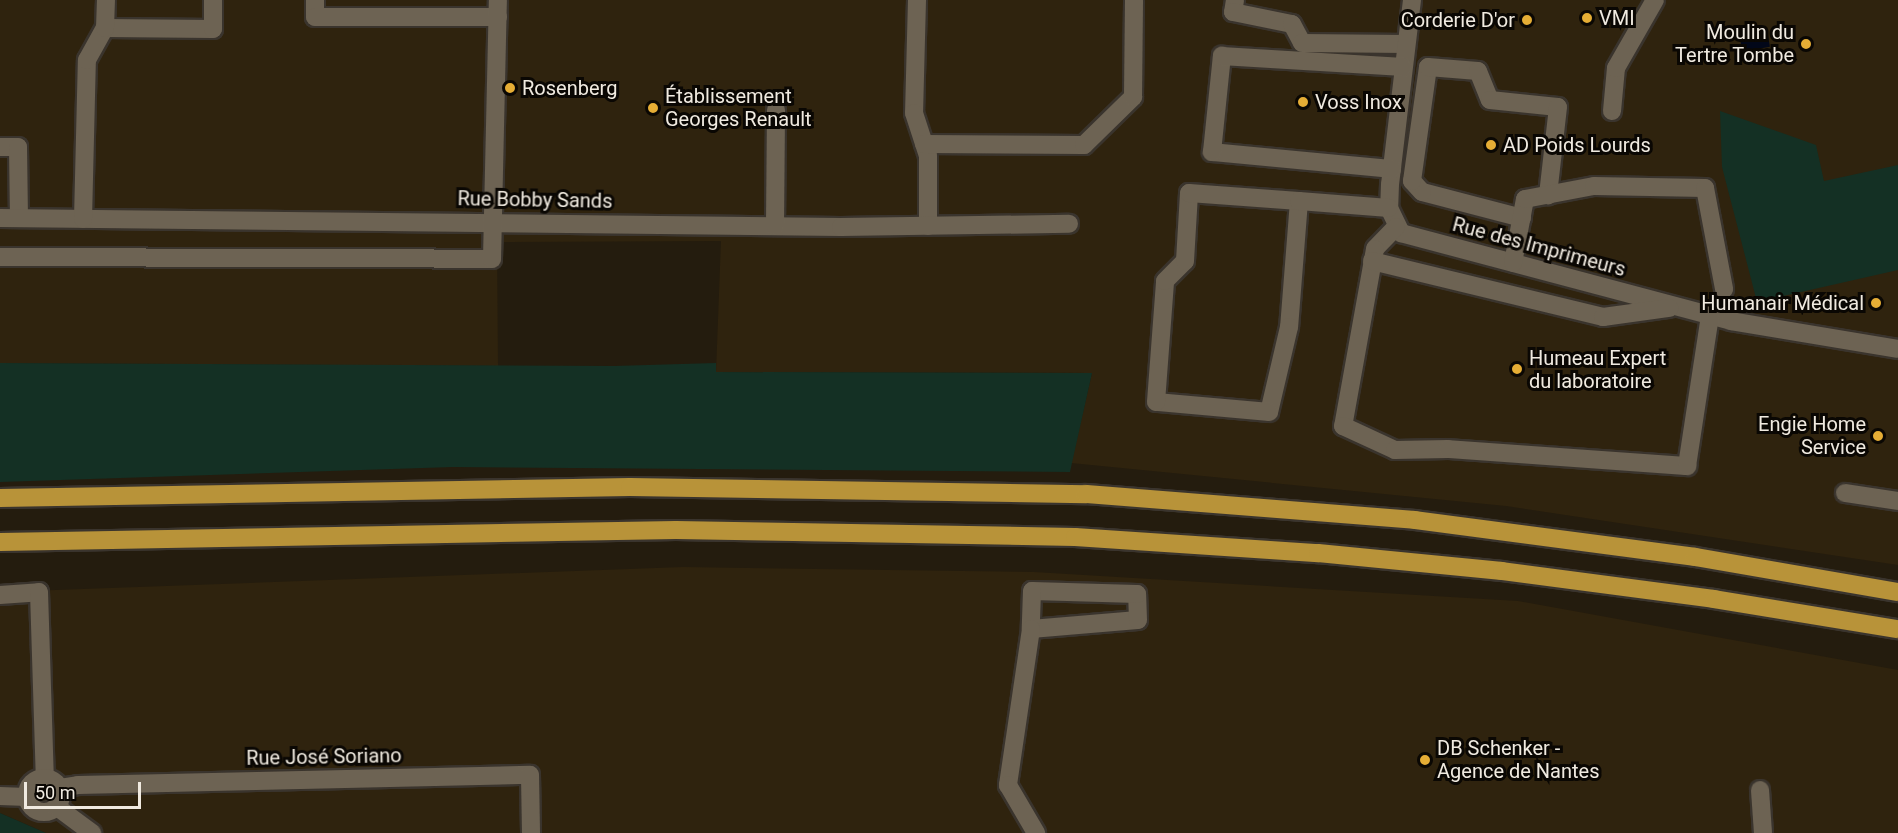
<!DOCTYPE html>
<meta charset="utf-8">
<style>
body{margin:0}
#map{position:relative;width:1898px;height:833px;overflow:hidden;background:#241c0e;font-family:Roboto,sans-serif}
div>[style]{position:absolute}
.built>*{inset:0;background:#2f230e}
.green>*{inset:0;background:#143024}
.water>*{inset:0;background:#020719;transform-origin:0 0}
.roads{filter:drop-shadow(2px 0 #3a342d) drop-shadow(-2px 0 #3a342d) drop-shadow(0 2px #3a342d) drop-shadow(0 -2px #3a342d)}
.minor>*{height:18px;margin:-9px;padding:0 9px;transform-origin:9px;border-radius:9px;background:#6d6353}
.minor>.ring{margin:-9px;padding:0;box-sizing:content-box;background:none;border:18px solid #6d6353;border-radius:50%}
.highway>*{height:18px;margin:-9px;padding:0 9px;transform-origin:9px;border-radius:9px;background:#b89339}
.dots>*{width:16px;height:16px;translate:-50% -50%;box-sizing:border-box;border:3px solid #0a0703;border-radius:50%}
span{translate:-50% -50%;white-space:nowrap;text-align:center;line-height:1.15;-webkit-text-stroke:6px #0a0703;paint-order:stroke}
.poi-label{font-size:20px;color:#f0eae0}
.left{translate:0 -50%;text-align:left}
.right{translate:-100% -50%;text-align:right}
.street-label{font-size:20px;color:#f0eae0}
.scale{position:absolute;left:24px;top:782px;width:117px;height:27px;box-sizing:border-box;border:3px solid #f0eae0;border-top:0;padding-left:8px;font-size:18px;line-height:21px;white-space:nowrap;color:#f0eae0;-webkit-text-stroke:4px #0a0703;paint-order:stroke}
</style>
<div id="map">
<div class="built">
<i style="clip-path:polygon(0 0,1898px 0,1898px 565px,1506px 506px,1071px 463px,1092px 373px,716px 372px,721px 241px,497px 242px,498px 366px,0 363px)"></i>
<i style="clip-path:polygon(683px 567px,1034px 572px,1518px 601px,1898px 670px,1898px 833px,46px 833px,0 813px,0 592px)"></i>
</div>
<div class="green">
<i style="clip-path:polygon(1720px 111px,1816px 145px,1824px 181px,1898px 165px,1898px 270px,1757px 302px,1722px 167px)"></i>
<i style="clip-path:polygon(0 363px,614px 366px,716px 363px,716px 372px,1092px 373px,1070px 472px,453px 467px,0 482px)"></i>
<i style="clip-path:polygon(0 813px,46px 833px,0 833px)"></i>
</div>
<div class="water">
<i style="left:1768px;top:36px;width:11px;height:28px;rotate:80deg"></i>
</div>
<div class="roads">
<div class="minor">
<i style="left:315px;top:0;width:17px;rotate:90deg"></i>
<i style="left:315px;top:17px;width:183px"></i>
<i style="left:917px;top:0;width:113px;rotate:91.5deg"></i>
<i style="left:914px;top:113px;width:45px;rotate:72deg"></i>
<i style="left:928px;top:156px;width:70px;rotate:90deg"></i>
<i style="left:1235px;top:0;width:12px;rotate:99deg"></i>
<i style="left:1233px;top:12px;width:60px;rotate:11.5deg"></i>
<i style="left:1292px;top:24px;width:21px;rotate:62deg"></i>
<i style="left:1302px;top:43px;width:104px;rotate:0.6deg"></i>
<i style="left:1412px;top:0;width:185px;rotate:96.8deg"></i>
<i style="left:1390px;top:184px;width:24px;rotate:92deg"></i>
<i style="left:1389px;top:208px;width:28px;rotate:64deg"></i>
<i style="left:1401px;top:233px;width:342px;rotate:14.9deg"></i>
<i style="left:1731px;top:321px;width:169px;rotate:9.5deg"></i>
<i style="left:105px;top:28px;width:108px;rotate:0.5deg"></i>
<i style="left:213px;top:29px;width:29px;rotate:-90deg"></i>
<i style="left:1612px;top:111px;width:43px;rotate:-84.7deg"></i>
<i style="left:1616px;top:68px;width:78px;rotate:-60.2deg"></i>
<i style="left:924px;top:144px;width:160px;rotate:0.4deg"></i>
<i style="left:1084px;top:145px;width:69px;rotate:-44.4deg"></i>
<i style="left:1133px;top:97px;width:97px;rotate:-89.4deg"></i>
<i style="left:0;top:147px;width:18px"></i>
<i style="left:18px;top:147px;width:71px;rotate:89.2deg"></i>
<i style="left:1392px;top:169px;width:181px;rotate:-174.6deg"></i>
<i style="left:1212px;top:152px;width:97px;rotate:-84.1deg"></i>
<i style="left:1222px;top:56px;width:181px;rotate:3.5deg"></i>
<i style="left:1299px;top:201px;width:126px;rotate:94.5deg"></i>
<i style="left:1289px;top:327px;width:87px;rotate:103.2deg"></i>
<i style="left:1269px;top:412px;width:113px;rotate:-174.9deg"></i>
<i style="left:1156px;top:402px;width:121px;rotate:-85.7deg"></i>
<i style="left:1165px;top:281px;width:28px;rotate:-45deg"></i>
<i style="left:1185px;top:261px;width:68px;rotate:-86.6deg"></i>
<i style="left:1189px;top:193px;width:110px;rotate:4.2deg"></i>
<i style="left:1299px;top:201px;width:90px;rotate:4.4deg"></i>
<i style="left:0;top:218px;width:841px;rotate:0.61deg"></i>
<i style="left:841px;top:227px;width:228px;rotate:-0.8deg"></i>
<i style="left:1522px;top:218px;width:103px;rotate:-165.4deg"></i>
<i style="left:1422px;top:192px;width:15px;rotate:-132deg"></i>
<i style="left:1412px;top:181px;width:115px;rotate:-82deg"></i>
<i style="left:1428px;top:67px;width:50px;rotate:4.6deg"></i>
<i style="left:1478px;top:71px;width:31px;rotate:68deg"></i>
<i style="left:1490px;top:100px;width:68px;rotate:5.9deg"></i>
<i style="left:1558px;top:107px;width:89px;rotate:96.5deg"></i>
<i style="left:83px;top:219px;width:159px;rotate:-88.6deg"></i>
<i style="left:87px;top:60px;width:37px;rotate:-61deg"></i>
<i style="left:105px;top:28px;width:28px;rotate:-88deg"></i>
<i style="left:775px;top:226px;width:116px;rotate:-89.5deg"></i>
<i style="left:1396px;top:227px;width:30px;rotate:134deg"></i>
<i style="left:1375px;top:249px;width:180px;rotate:100.2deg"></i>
<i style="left:1343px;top:426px;width:57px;rotate:24.8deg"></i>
<i style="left:1395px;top:450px;width:53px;rotate:-1.1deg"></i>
<i style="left:1448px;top:449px;width:240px;rotate:4.1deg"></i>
<i style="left:1687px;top:466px;width:153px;rotate:-81.3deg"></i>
<i style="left:0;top:257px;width:492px;rotate:0.2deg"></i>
<i style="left:492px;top:259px;width:259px;rotate:-88.7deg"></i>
<i style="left:1372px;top:261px;width:238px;rotate:13.6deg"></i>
<i style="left:1603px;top:317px;width:67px;rotate:-7.8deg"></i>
<i style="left:1513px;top:263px;width:65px;rotate:-79.4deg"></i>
<i style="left:1525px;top:199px;width:70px;rotate:-10.7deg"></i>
<i style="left:1594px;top:186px;width:111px;rotate:1deg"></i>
<i style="left:1705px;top:188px;width:103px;rotate:79.3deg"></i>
<i style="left:1845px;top:493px;width:54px;rotate:8.6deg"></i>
<i style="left:0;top:595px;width:39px;rotate:-4deg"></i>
<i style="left:39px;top:592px;width:186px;rotate:88.2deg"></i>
<i style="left:1031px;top:629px;width:107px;rotate:-4.8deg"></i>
<i style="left:1138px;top:620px;width:26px;rotate:-92deg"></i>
<i style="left:1137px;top:594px;width:105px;rotate:-178.4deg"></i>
<i style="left:1032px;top:591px;width:38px;rotate:92deg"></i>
<i style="left:1031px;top:629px;width:158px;rotate:98.4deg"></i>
<i style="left:1008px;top:785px;width:56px;rotate:59.7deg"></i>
<i class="ring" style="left:27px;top:778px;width:16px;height:16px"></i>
<i style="left:60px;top:788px;width:18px;rotate:-9deg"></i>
<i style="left:78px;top:785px;width:452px;rotate:-1.3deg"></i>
<i style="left:530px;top:775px;width:58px;rotate:89deg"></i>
<i style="left:1760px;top:790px;width:43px;rotate:86deg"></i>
<i style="left:0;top:796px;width:27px;rotate:2deg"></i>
<i style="left:57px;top:807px;width:44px;rotate:36.6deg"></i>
</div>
<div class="highway">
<i style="left:0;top:498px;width:630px;rotate:-1deg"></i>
<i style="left:630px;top:487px;width:456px;rotate:0.9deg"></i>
<i style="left:1086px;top:494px;width:330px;rotate:4.5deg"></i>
<i style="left:1415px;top:520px;width:282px;rotate:7.5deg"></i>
<i style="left:1695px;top:557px;width:206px;rotate:9.8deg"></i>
<i style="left:0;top:542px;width:676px;rotate:-1.02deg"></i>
<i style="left:676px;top:530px;width:399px;rotate:1deg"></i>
<i style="left:1075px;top:537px;width:244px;rotate:3.8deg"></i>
<i style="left:1318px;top:553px;width:185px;rotate:5.6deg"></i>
<i style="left:1502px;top:571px;width:214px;rotate:7.5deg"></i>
<i style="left:1714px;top:599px;width:186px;rotate:9.3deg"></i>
</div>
</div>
<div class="dots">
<i style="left:1587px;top:18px;background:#e5ad35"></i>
<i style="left:1527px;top:20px;background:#e5ad35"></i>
<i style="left:1806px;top:44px;background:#e5ad35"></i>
<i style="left:510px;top:88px;background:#e5ad35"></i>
<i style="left:1303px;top:102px;background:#e5ad35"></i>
<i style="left:653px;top:108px;background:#e5ad35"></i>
<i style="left:1491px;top:145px;background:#e5ad35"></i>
<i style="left:1876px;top:303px;background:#e5ad35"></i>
<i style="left:1517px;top:369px;background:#e5ad35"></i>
<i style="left:1878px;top:436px;background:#e5ad35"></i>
<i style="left:1425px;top:760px;background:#e5ad35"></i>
</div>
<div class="poi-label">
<span class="left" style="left:1599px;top:18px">VMI</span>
<span class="right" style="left:1515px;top:20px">Corderie D'or</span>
<span class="right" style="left:1794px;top:44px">Moulin du<br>Tertre Tombe</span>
<span class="left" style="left:522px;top:88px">Rosenberg</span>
<span class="left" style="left:665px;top:108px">Établissement<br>Georges Renault</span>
<span class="left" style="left:1315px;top:102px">Voss Inox</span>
<span class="left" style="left:1503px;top:145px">AD Poids Lourds</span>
<span class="right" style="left:1864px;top:303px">Humanair Médical</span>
<span class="left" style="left:1529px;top:370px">Humeau Expert<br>du laboratoire</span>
<span class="right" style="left:1866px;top:436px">Engie Home<br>Service</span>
<span class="left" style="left:1437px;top:760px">DB Schenker -<br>Agence de Nantes</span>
</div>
<div class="street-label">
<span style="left:535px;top:200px;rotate:1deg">Rue Bobby Sands</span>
<span style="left:1539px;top:247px;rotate:15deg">Rue des Imprimeurs</span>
<span style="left:324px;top:757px;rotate:-1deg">Rue José Soriano</span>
</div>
<div class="scale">50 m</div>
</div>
